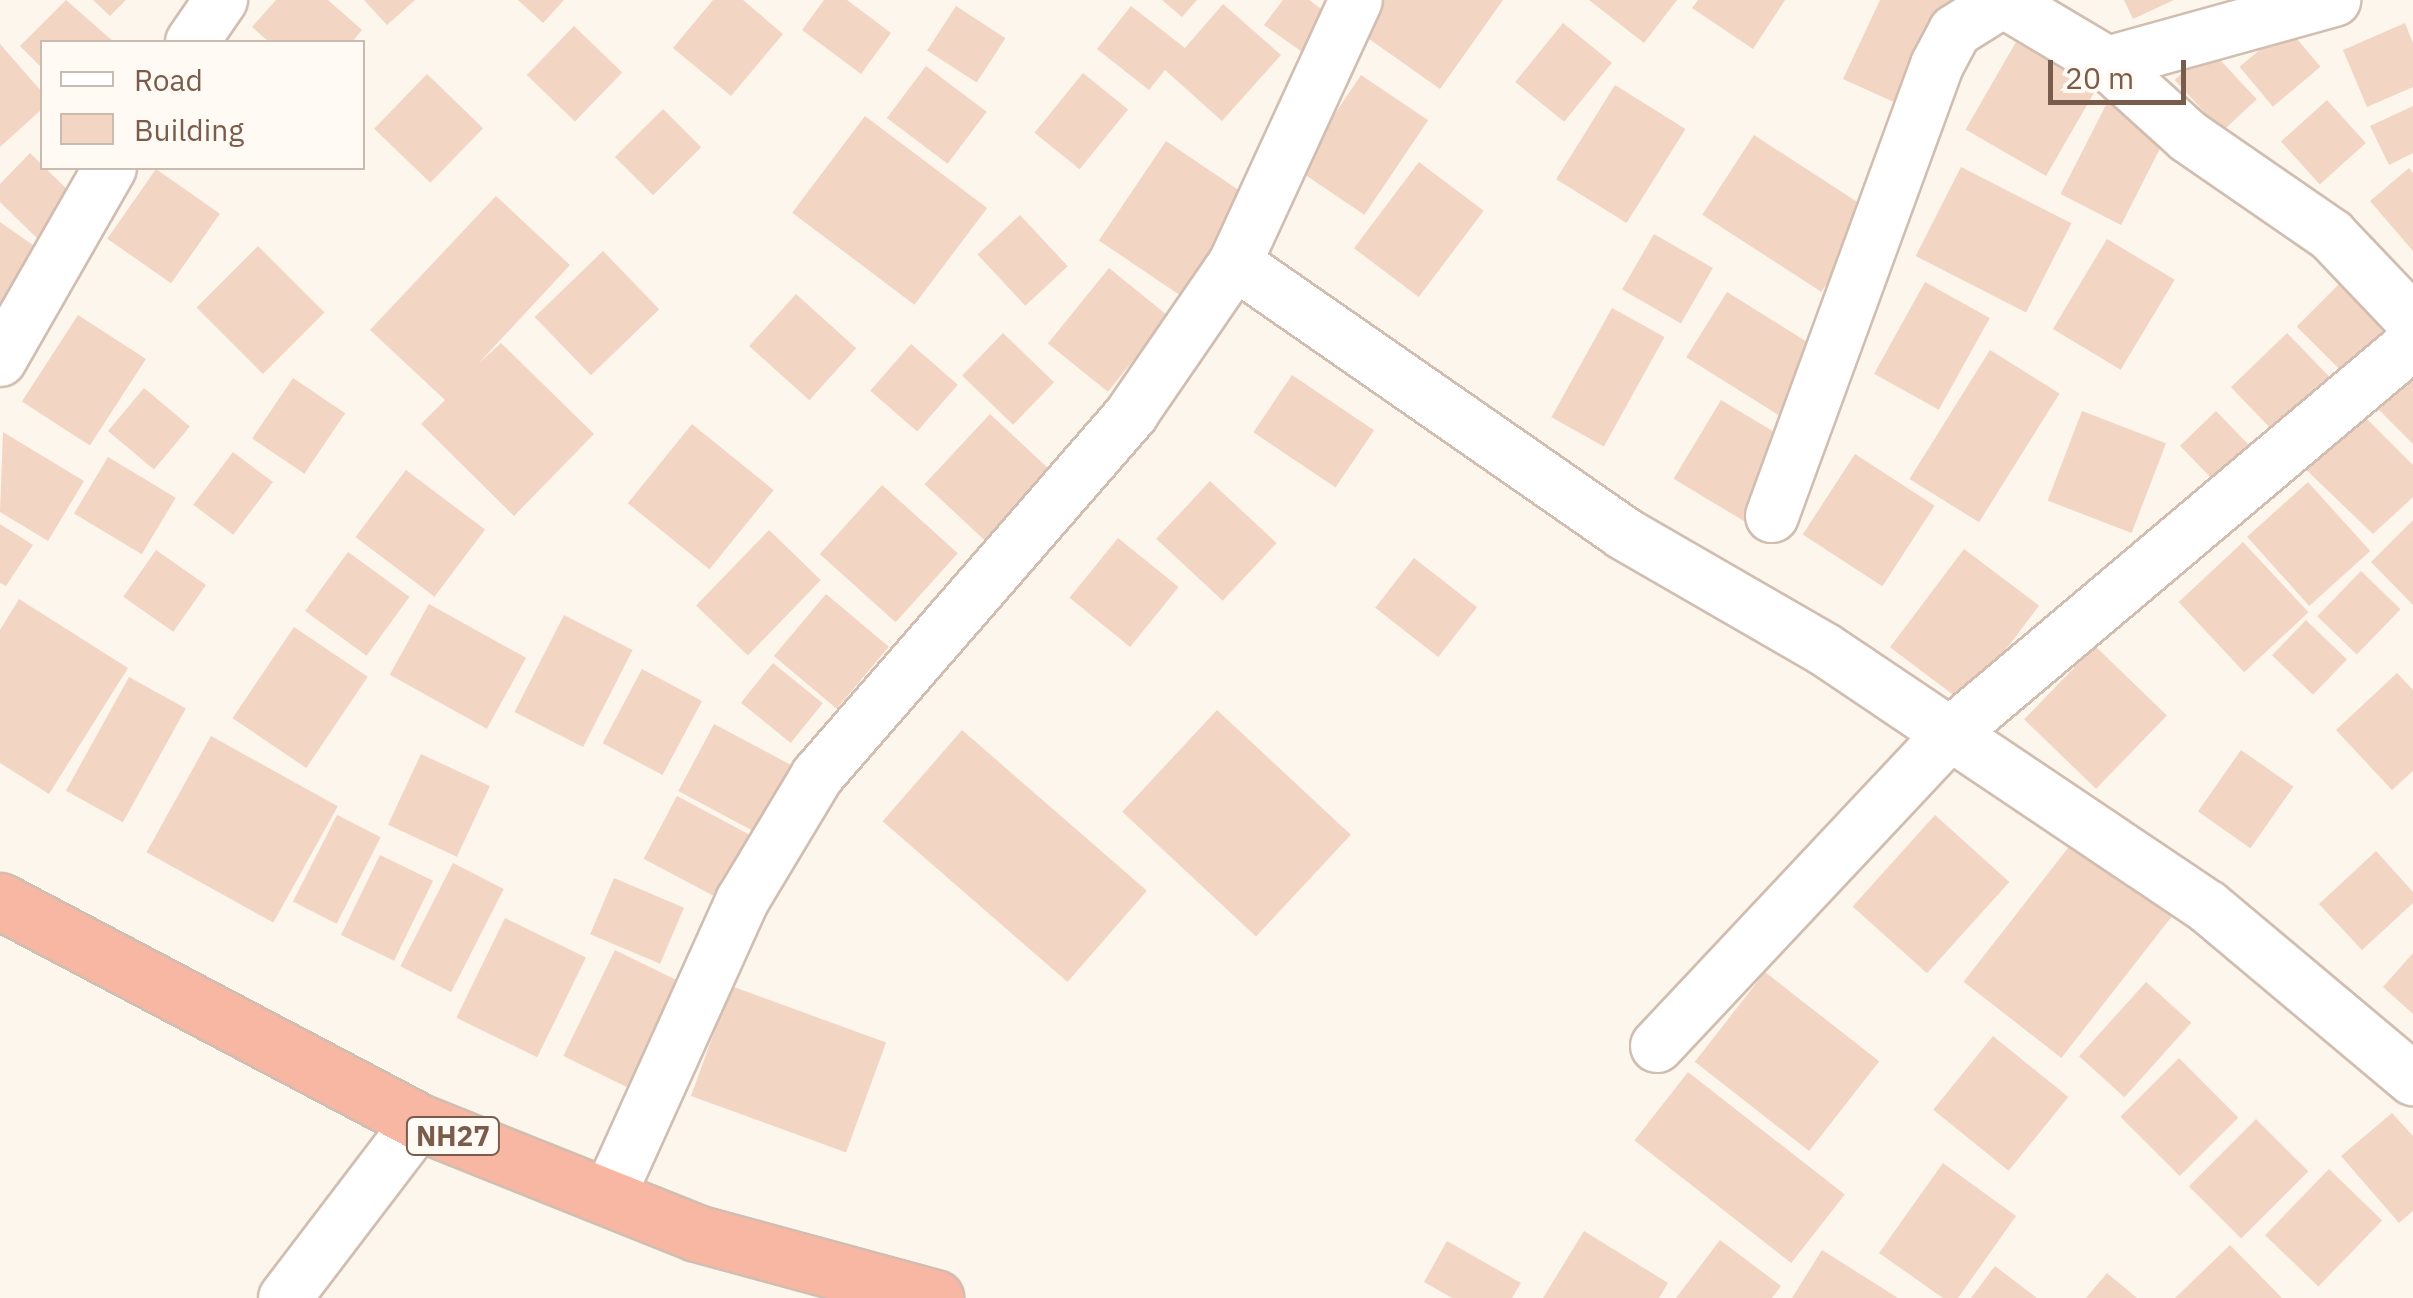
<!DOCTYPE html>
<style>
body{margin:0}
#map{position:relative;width:2413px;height:1298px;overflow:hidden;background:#fdf6ec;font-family:"IBM Plex Sans",sans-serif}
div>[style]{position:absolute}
.building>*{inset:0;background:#f3d5c3;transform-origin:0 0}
.roads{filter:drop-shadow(2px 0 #d1beb0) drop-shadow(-2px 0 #d1beb0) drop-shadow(0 2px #d1beb0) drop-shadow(0 -2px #d1beb0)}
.street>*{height:52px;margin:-26px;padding:0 26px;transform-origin:26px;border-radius:26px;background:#fff}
.highway>*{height:55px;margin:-27.5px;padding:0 27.5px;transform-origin:27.5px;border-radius:27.5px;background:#f7b7a3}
span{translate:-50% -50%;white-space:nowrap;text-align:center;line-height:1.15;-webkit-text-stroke:8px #fffaf3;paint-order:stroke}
.shield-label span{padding:2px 8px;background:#fffaf3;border:2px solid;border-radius:8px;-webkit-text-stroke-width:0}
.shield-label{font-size:28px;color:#7a5c4d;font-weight:700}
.legend{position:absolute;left:40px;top:40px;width:325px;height:130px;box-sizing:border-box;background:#fffaf3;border:2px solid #cabbb1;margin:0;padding:12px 18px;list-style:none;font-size:30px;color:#7a5c4d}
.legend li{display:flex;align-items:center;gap:20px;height:50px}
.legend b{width:50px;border:2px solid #cabbb1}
.scale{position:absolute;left:2048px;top:60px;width:138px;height:45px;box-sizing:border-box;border:5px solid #7a5c4d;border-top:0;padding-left:12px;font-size:30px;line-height:35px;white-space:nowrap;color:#7a5c4d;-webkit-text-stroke:8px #fffaf3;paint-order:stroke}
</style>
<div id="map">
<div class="building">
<i style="clip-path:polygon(66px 0,114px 42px,42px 42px,42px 68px,20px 46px)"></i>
<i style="clip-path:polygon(93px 0,126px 0,110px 16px)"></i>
<i style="clip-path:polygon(276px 0,328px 0,362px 30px,352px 42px,269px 42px,252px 27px)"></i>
<i style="clip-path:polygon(364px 0,415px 0,387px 25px)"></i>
<i style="clip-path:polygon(518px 0,564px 0,543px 23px)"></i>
<i style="clip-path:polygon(713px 0,743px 0,783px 34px,731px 96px,673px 48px)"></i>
<i style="clip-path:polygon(824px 0,847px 0,891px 33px,861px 74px,802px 30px)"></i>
<i style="clip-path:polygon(1162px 0,1197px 0,1182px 17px)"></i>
<i style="clip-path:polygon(1283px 0,1309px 0,1339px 22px,1312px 59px,1264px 25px)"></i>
<i style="clip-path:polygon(1375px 0,1503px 0,1440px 89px,1355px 29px)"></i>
<i style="clip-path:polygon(1589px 0,1677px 0,1644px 43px)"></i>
<i style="clip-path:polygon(1698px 0,1785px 0,1753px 49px,1692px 8px)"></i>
<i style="clip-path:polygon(1880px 0,1962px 0,1911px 110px,1843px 79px)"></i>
<i style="clip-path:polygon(2124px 0,2174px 0,2133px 19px)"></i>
<i style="clip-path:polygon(1223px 4px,1281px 55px,1222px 121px,1165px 70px,1149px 90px,1097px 49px,1131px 6px,1185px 48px)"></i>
<i style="left:956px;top:6px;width:59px;height:53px;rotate:33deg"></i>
<i style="left:1563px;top:23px;width:63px;height:76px;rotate:39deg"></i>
<i style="clip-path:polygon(2405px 23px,2413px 43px,2413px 87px,2367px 107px,2343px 50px)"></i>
<i style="left:574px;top:26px;width:67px;height:68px;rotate:44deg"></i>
<i style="left:2287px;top:27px;width:52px;height:62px;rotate:50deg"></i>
<i style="left:2016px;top:42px;width:93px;height:101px;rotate:30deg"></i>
<i style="clip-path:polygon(0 44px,42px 92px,42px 109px,0 147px)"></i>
<i style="left:2209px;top:48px;width:70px;height:47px;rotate:47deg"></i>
<i style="left:926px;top:66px;width:76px;height:65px;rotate:37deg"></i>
<i style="left:1083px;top:73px;width:58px;height:77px;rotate:39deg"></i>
<i style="left:427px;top:74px;width:78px;height:76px;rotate:44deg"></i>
<i style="left:1361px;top:75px;width:81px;height:114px;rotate:34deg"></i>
<i style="left:1615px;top:85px;width:83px;height:111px;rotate:32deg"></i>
<i style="left:2110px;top:97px;width:68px;height:109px;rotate:27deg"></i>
<i style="left:2327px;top:100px;width:58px;height:62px;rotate:48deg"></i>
<i style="clip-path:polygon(2413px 106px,2413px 153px,2389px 165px,2370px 126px)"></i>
<i style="left:663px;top:109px;width:54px;height:68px;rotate:45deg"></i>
<i style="left:865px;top:116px;width:153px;height:121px;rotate:37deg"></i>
<i style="left:1754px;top:135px;width:142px;height:95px;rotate:33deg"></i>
<i style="left:1166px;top:141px;width:113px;height:120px;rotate:34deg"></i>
<i style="clip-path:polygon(30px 153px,81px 203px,42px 243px,0 202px,0 184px)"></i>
<i style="left:1419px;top:162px;width:81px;height:108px;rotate:37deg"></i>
<i style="left:1961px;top:167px;width:124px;height:100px;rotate:27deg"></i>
<i style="clip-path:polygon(2409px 168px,2413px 173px,2413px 251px,2370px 201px)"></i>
<i style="left:156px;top:169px;width:78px;height:85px;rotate:35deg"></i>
<i style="clip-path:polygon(496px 196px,570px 265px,478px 364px,501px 343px,594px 434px,514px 516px,421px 424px,445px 400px,370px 330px)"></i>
<i style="left:1020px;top:215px;width:70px;height:58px;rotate:47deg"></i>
<i style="clip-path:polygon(0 222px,50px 257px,13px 310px,0 301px)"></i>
<i style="left:1654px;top:234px;width:68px;height:64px;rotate:30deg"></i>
<i style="left:2107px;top:239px;width:79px;height:105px;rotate:31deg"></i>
<i style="left:258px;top:246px;width:94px;height:87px;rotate:45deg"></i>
<i style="left:603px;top:251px;width:81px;height:95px;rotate:46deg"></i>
<i style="left:1109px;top:268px;width:77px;height:97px;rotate:39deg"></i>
<i style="left:2344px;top:279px;width:65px;height:67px;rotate:45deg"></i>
<i style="left:1925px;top:282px;width:74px;height:105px;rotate:29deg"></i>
<i style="left:1727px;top:292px;width:118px;height:77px;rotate:32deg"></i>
<i style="left:796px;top:294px;width:81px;height:70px;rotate:42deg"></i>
<i style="left:1612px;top:308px;width:60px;height:125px;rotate:29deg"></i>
<i style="left:78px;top:315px;width:81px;height:103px;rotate:33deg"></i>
<i style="left:1003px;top:333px;width:71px;height:59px;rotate:44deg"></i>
<i style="left:2287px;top:333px;width:78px;height:78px;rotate:46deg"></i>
<i style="left:911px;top:344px;width:62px;height:62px;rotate:41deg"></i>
<i style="left:1990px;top:350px;width:82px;height:152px;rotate:32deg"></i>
<i style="clip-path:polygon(2413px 352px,2413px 444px,2367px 398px)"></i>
<i style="left:1292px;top:375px;width:99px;height:69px;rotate:34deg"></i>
<i style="left:293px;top:378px;width:63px;height:73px;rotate:34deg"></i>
<i style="left:144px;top:388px;width:60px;height:56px;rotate:40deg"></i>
<i style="left:1721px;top:400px;width:84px;height:92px;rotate:31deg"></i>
<i style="clip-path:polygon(2352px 404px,2413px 465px,2413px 497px,2373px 534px,2297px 461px)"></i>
<i style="left:2082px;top:411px;width:90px;height:96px;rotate:21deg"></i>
<i style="left:2216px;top:411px;width:58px;height:50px;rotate:46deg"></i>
<i style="left:990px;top:414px;width:89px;height:96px;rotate:43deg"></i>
<i style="left:692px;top:424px;width:105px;height:102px;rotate:39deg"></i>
<i style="clip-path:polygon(3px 432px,84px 481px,48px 541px,0 512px)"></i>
<i style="left:233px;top:452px;width:50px;height:66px;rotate:37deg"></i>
<i style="left:1855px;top:454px;width:95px;height:96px;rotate:33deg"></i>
<i style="left:108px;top:457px;width:79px;height:66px;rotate:31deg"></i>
<i style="left:406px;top:470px;width:99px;height:84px;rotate:37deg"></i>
<i style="left:1210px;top:481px;width:91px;height:79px;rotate:43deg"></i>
<i style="left:2308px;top:482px;width:93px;height:82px;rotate:48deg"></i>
<i style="left:882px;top:485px;width:102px;height:93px;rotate:42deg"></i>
<i style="clip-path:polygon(2413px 520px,2413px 605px,2371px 562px)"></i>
<i style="clip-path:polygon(0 524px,33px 545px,6px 586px,0 583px)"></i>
<i style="left:769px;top:530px;width:72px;height:105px;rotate:44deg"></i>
<i style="left:1118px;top:538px;width:78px;height:77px;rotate:39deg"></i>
<i style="left:2243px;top:542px;width:96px;height:88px;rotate:47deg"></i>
<i style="left:1964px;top:549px;width:94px;height:123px;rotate:37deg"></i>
<i style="left:156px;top:550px;width:61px;height:57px;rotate:35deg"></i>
<i style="left:348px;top:552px;width:76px;height:73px;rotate:36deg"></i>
<i style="left:1414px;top:558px;width:80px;height:63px;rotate:38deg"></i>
<i style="left:2361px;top:571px;width:55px;height:63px;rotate:44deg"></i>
<i style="left:826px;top:594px;width:82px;height:81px;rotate:40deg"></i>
<i style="clip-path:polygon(19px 599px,128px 668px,49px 794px,0 763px,0 630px)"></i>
<i style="left:429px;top:604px;width:111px;height:81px;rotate:29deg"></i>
<i style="left:564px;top:615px;width:77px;height:109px;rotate:27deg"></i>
<i style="left:2306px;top:620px;width:57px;height:49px;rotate:44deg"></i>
<i style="left:294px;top:627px;width:89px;height:110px;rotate:34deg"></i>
<i style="left:2095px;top:646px;width:100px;height:102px;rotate:44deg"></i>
<i style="left:773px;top:663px;width:64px;height:51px;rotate:39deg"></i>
<i style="left:642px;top:669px;width:68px;height:84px;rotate:28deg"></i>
<i style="clip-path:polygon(2397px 673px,2413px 690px,2413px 771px,2392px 790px,2336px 730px)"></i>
<i style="left:129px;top:677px;width:65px;height:130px;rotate:29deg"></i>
<i style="left:1217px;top:710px;width:183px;height:139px;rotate:43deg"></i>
<i style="left:714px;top:724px;width:89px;height:76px;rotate:28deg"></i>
<i style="left:962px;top:730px;width:245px;height:121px;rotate:41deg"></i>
<i style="left:211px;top:736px;width:145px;height:133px;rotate:29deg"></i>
<i style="left:2241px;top:750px;width:64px;height:75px;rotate:35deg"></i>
<i style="left:421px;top:754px;width:76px;height:78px;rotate:25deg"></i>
<i style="left:677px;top:796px;width:94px;height:71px;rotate:28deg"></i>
<i style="left:337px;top:815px;width:49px;height:97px;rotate:27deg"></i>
<i style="left:1935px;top:815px;width:100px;height:123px;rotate:42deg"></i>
<i style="left:2075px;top:839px;width:124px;height:181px;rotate:38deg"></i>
<i style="clip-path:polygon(2376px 851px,2413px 892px,2413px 903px,2362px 950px,2319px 904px)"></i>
<i style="left:380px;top:855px;width:59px;height:89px;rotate:26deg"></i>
<i style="left:453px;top:863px;width:57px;height:116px;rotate:27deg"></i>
<i style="left:614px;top:878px;width:76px;height:61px;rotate:23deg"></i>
<i style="left:505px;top:918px;width:90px;height:111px;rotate:26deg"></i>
<i style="left:615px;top:950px;width:86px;height:118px;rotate:26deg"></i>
<i style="clip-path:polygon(2413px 953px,2413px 1014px,2383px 987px)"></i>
<i style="left:1765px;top:972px;width:145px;height:114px;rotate:38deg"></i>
<i style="left:2146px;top:982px;width:61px;height:100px;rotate:42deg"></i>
<i style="left:731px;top:986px;width:165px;height:117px;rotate:20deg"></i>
<i style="left:1993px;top:1036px;width:97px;height:95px;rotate:39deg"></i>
<i style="left:2179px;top:1058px;width:84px;height:83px;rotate:45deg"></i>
<i style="left:1688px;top:1072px;width:199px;height:87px;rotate:38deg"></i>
<i style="clip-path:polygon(2392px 1113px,2413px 1136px,2413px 1211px,2399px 1223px,2341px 1156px)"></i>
<i style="left:2256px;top:1119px;width:74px;height:95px;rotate:45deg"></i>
<i style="clip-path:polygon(1943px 1163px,2016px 1216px,1958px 1298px,1943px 1298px,1879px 1253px)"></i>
<i style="left:2329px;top:1169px;width:74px;height:92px;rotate:44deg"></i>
<i style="clip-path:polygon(1584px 1231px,1668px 1283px,1659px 1298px,1543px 1298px)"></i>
<i style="clip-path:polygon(1720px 1240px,1781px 1286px,1772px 1298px,1676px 1298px)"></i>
<i style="clip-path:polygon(1447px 1241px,1521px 1283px,1512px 1298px,1452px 1298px,1424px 1282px)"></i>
<i style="clip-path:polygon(2230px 1245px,2282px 1298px,2175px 1298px)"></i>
<i style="clip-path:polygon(1822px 1250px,1898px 1298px,1792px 1298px)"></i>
<i style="clip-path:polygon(1995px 1266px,2037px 1298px,1971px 1298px)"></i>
<i style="clip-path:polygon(2107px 1273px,2137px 1298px,2086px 1298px)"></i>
</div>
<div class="roads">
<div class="street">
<i style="left:2003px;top:1px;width:121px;rotate:30.8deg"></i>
<i style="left:2107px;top:63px;width:110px;rotate:42.1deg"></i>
<i style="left:2189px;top:137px;width:173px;rotate:34.6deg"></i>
<i style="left:2331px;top:235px;width:119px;rotate:46.4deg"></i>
<i style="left:192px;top:42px;width:51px;rotate:-55.4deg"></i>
<i style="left:2107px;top:63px;width:236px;rotate:-15.5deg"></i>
<i style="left:1235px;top:263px;width:473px;rotate:34.8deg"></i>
<i style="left:1623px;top:533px;width:232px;rotate:30deg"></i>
<i style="left:1824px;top:649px;width:463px;rotate:33.9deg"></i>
<i style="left:2208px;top:907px;width:268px;rotate:40deg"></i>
<i style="left:0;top:360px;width:221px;rotate:-60.2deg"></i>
<i style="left:1772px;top:516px;width:480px;rotate:-69.9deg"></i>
<i style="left:1937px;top:65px;width:38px;rotate:-62deg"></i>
<i style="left:1955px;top:31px;width:57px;rotate:-32deg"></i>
<i style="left:1657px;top:1046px;width:428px;rotate:-46.8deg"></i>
<i style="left:1950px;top:734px;width:606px;rotate:-40.18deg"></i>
<i style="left:608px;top:1198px;width:326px;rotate:-65.7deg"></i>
<i style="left:742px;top:901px;width:146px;rotate:-59deg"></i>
<i style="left:817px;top:776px;width:481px;rotate:-49deg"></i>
<i style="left:1132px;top:413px;width:182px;rotate:-55.5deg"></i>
<i style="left:1235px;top:263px;width:289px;rotate:-65.3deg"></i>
<i style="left:285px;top:1298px;width:221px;rotate:-52.7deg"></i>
</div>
<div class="highway">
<i style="left:0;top:901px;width:474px;rotate:27.8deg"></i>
<i style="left:419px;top:1122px;width:298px;rotate:21.8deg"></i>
<i style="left:696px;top:1233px;width:248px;rotate:15.2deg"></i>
</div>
</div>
<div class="shield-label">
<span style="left:453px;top:1136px">NH27</span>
</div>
<ul class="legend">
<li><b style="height:12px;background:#fff"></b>Road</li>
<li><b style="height:28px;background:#f3d5c3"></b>Building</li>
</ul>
<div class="scale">20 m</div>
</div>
